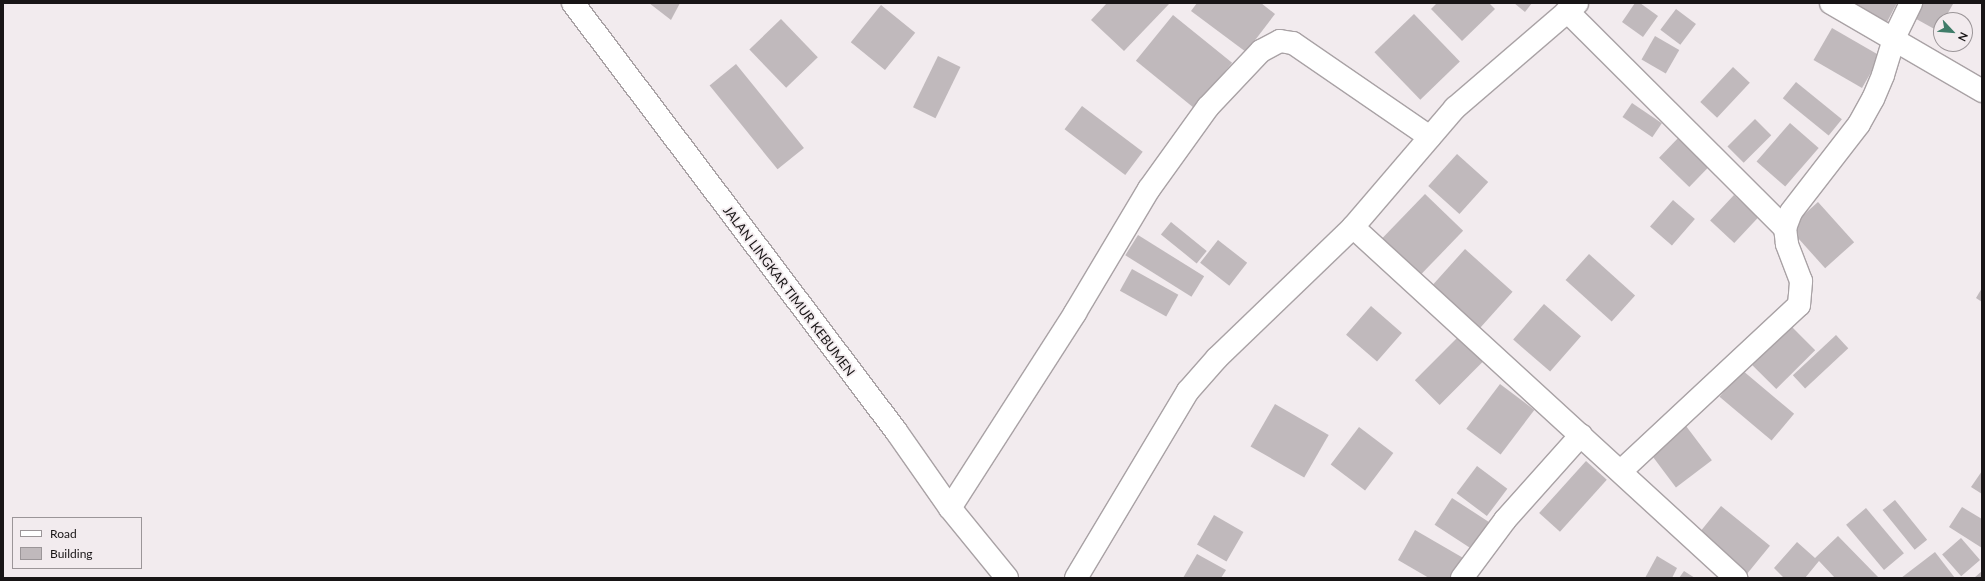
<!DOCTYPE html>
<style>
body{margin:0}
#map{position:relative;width:1985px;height:581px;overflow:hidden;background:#f2ebee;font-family:Lato,sans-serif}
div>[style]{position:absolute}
.building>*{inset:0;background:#c0b9bc;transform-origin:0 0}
.roads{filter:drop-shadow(1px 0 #a9a2a5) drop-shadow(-1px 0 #a9a2a5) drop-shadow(0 1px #a9a2a5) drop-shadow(0 -1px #a9a2a5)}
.minor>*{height:22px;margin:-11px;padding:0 11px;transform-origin:11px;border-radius:11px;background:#fff}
.major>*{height:22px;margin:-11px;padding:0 11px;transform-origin:11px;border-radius:11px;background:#fff}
span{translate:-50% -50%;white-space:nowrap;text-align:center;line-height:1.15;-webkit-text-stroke:3.5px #f2ebee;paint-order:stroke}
.street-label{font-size:13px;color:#181516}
.frame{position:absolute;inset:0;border:4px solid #181516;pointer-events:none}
.legend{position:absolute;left:12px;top:517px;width:130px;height:52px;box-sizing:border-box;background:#f2ebee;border:1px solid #9b9598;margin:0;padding:5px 7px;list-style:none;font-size:12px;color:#181516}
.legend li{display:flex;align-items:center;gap:8px;height:20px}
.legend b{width:20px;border:1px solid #9b9598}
.north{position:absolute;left:1933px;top:12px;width:40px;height:40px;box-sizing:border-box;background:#f2ebee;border:1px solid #9b9598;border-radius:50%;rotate:116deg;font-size:11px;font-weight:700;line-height:16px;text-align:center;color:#181516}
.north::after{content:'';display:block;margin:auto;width:14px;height:18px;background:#3f7c69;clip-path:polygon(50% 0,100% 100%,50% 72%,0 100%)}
</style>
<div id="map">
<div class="building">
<i style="clip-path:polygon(649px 3px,680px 3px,671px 20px)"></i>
<i style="clip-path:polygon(1107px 3px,1170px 3px,1124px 51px,1091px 20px)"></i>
<i style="clip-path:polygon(1197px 3px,1261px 3px,1275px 14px,1246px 52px,1191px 11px)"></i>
<i style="clip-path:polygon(1437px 3px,1489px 3px,1495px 9px,1462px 41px,1431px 9px)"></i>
<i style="clip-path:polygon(1514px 3px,1532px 3px,1525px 12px)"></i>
<i style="clip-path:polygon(1635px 3px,1640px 3px,1658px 16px,1643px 37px,1622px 22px)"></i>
<i style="clip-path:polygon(1856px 3px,1897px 3px,1887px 22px,1855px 6px)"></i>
<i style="clip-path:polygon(1915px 3px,1952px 3px,1953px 4px,1944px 20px,1941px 20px,1938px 31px,1909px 15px)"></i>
<i style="left:881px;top:5px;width:44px;height:48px;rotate:39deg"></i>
<i style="left:1676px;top:9px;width:25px;height:26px;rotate:37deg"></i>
<i style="left:1414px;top:14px;width:66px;height:55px;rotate:46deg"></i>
<i style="left:1173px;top:15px;width:76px;height:59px;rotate:39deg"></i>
<i style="left:781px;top:19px;width:53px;height:44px;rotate:46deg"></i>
<i style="left:1832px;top:28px;width:56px;height:37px;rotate:30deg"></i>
<i style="left:1655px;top:36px;width:28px;height:27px;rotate:30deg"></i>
<i style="left:938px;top:56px;width:25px;height:57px;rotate:26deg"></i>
<i style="left:736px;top:64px;width:108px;height:34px;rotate:51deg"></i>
<i style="left:1733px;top:67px;width:23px;height:48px;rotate:43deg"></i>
<i style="left:1796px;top:82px;width:59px;height:21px;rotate:39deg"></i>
<i style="left:1632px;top:103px;width:36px;height:17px;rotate:34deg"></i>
<i style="left:1082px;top:106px;width:76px;height:29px;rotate:37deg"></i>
<i style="left:1755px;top:119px;width:23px;height:39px;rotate:45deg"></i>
<i style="left:1790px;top:123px;width:38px;height:51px;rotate:41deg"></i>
<i style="left:1682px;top:134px;width:42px;height:33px;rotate:44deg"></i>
<i style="left:1457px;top:154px;width:42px;height:43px;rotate:42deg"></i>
<i style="left:1425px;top:194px;width:53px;height:66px;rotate:44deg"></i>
<i style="left:1734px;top:195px;width:33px;height:35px;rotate:43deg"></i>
<i style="left:1673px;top:200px;width:29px;height:35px;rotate:41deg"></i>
<i style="left:1818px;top:202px;width:54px;height:39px;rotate:48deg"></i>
<i style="left:1171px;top:222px;width:46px;height:16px;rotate:39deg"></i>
<i style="left:1138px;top:235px;width:78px;height:24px;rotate:32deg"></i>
<i style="left:1218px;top:240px;width:37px;height:29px;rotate:38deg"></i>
<i style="left:1465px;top:249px;width:64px;height:53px;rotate:42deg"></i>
<i style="left:1589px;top:254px;width:62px;height:35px;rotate:42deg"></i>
<i style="left:1132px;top:269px;width:53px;height:25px;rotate:29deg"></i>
<i style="clip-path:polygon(1982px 288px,1982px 302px,1976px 298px)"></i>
<i style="left:1544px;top:304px;width:49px;height:47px;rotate:41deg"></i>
<i style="left:1371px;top:306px;width:41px;height:38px;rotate:41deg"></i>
<i style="left:1789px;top:324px;width:37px;height:55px;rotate:45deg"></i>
<i style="left:1836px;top:335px;width:18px;height:59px;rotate:47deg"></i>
<i style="left:1458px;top:337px;width:35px;height:61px;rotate:45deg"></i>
<i style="left:1742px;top:370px;width:68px;height:35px;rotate:40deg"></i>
<i style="left:1500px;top:384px;width:43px;height:56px;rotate:37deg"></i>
<i style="left:1275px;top:404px;width:62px;height:49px;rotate:30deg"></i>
<i style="left:1686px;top:426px;width:43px;height:45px;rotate:53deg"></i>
<i style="left:1359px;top:427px;width:43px;height:47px;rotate:37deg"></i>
<i style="left:1586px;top:461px;width:28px;height:70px;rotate:42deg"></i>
<i style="left:1477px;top:466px;width:38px;height:34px;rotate:37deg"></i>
<i style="clip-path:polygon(1982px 471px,1982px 494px,1971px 487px)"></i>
<i style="left:1452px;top:498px;width:49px;height:32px;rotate:33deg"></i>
<i style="left:1895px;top:500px;width:51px;height:16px;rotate:51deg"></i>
<i style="left:1721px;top:506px;width:63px;height:36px;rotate:39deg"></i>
<i style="clip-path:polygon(1962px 507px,1982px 519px,1982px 548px,1949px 527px)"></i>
<i style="left:1866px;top:508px;width:59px;height:26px;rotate:50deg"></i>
<i style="left:1214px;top:515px;width:34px;height:34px;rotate:30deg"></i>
<i style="clip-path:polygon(1415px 530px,1465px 559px,1454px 578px,1429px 578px,1398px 560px)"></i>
<i style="clip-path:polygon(1838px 536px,1879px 578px,1835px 578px,1819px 561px,1805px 578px,1784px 578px,1774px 568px,1797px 542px,1815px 558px)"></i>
<i style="left:1961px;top:538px;width:29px;height:25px;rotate:49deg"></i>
<i style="clip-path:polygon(1935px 552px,1955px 578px,1901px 578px)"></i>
<i style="clip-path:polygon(1197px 554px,1226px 570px,1221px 578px,1183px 578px)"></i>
<i style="clip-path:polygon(1657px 556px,1677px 568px,1672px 578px,1645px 578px)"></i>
<i style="clip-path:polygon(1684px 571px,1695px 578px,1679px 578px)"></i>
<i style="clip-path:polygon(1982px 571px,1982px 578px,1974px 578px)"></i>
</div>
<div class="roads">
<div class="minor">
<i style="left:1831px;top:3px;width:175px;rotate:30.2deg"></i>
<i style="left:1567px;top:11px;width:308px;rotate:44.9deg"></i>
<i style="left:1353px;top:227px;width:520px;rotate:42.5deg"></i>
<i style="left:1621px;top:471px;width:243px;rotate:-43deg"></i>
<i style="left:1799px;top:305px;width:24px;rotate:-85deg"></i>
<i style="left:1801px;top:281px;width:40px;rotate:-111deg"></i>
<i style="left:1787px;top:244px;width:16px;rotate:-97deg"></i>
<i style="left:1785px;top:228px;width:17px;rotate:-69deg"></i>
<i style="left:1791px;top:212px;width:111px;rotate:-52.3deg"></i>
<i style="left:1859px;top:124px;width:29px;rotate:-61deg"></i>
<i style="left:1873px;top:99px;width:26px;rotate:-67deg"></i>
<i style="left:1883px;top:75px;width:39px;rotate:-73deg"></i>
<i style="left:1894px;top:38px;width:39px;rotate:-64deg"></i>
<i style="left:950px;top:508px;width:232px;rotate:-57.3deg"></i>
<i style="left:1075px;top:313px;width:144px;rotate:-59.2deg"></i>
<i style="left:1149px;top:189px;width:101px;rotate:-54.3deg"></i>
<i style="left:1208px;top:107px;width:77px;rotate:-46.6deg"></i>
<i style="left:1261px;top:51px;width:21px;rotate:-28deg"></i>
<i style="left:1280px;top:41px;width:13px;rotate:9deg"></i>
<i style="left:1293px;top:43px;width:166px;rotate:34.5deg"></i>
<i style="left:1076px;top:578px;width:218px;rotate:-59.1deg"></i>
<i style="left:1188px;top:391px;width:44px;rotate:-48.7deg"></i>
<i style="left:1217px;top:358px;width:189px;rotate:-43.9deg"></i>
<i style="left:1353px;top:227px;width:157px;rotate:-49.4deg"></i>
<i style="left:1455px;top:108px;width:161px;rotate:-40.7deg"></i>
<i style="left:1462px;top:578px;width:72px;rotate:-53.4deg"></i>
<i style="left:1505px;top:520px;width:114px;rotate:-48.2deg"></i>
</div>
<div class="major">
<i style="left:573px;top:3px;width:536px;rotate:52.96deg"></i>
<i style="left:896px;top:431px;width:94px;rotate:55deg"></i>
<i style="left:950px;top:508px;width:90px;rotate:50.8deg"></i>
</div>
</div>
<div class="street-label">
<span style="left:789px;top:291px;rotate:53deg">JALAN LINGKAR TIMUR KEBUMEN</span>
</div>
<div class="frame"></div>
<ul class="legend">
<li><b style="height:5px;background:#fff"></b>Road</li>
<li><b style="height:11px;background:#c0b9bc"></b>Building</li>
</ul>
<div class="north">N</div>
</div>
